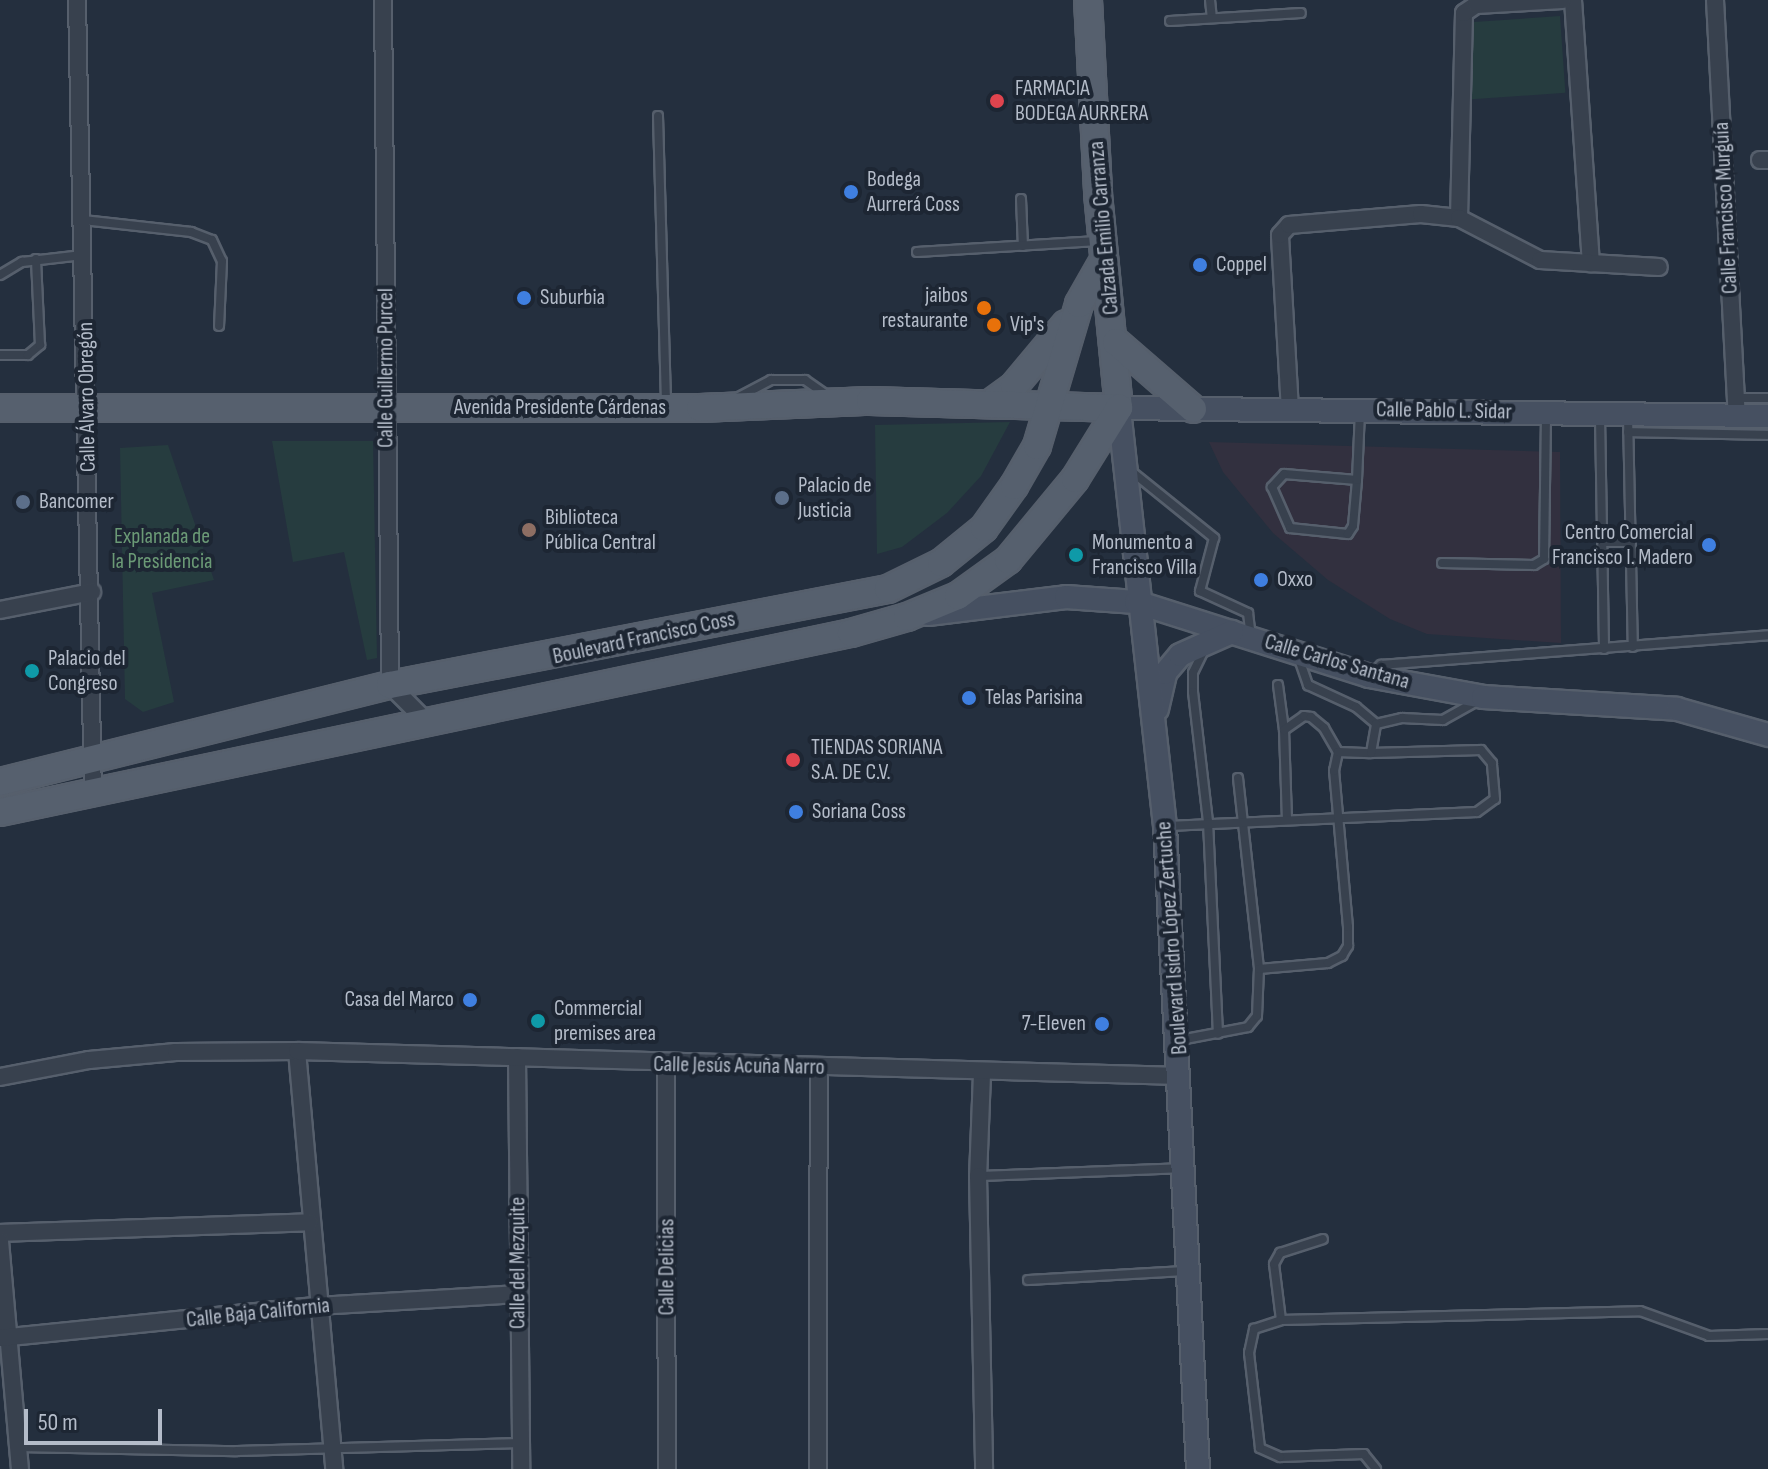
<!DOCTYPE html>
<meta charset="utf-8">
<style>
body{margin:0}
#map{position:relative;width:1768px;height:1469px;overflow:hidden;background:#242f3e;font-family:"Sofia Sans Condensed",sans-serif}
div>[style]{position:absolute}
.medical>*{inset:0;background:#32303f}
.green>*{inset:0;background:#263c3f;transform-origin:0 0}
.roads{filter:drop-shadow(2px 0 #565f6c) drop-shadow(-2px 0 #565f6c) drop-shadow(0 2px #565f6c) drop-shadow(0 -2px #565f6c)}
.lane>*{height:8px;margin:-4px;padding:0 4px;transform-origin:4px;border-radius:4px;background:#38414e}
.street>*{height:16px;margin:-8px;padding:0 8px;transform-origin:8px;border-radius:8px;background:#38414e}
.secondary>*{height:22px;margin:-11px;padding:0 11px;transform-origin:11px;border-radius:11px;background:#465061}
.primary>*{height:26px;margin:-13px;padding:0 13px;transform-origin:13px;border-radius:13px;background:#56606e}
.dots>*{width:22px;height:22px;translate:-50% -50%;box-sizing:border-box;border:4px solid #1d2633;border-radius:50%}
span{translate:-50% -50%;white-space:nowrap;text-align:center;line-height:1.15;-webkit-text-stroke:8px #1d2633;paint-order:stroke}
.poi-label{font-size:22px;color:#b4bcc9}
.left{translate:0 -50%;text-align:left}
.right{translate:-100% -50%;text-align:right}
.street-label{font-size:22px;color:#b4bcc9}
.park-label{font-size:22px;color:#6b9a76}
.scale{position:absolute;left:24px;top:1409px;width:138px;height:36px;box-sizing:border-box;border:4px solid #b4bcc9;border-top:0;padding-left:10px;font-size:24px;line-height:28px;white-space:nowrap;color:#b4bcc9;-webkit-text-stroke:6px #1d2633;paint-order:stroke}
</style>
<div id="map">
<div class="medical">
<i style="clip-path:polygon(1209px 442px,1560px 452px,1561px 643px,1427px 634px,1390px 619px,1328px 580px,1273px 533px,1223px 472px)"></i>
</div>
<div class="green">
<i style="left:1560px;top:16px;width:77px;height:94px;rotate:86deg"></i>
<i style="clip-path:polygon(1010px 422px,981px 476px,947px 513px,902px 547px,877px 554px,875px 425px)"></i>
<i style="clip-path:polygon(272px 441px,373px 441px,377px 658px,367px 660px,344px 552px,293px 562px)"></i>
<i style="clip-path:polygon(168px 445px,214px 580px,152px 593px,174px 702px,143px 712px,125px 699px,120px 448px)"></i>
</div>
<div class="roads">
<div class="lane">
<i style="left:1210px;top:0;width:18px;rotate:84deg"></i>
<i style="left:1170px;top:21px;width:131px;rotate:-3.5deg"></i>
<i style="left:658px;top:116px;width:287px;rotate:88.4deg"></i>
<i style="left:1021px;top:199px;width:47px;rotate:87.6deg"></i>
<i style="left:83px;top:220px;width:109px;rotate:6.3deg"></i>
<i style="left:191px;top:232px;width:22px;rotate:21deg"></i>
<i style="left:212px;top:240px;width:23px;rotate:65deg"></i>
<i style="left:222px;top:261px;width:65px;rotate:92.6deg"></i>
<i style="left:917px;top:252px;width:181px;rotate:-3.5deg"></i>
<i style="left:0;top:275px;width:26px;rotate:-31deg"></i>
<i style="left:22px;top:262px;width:61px;rotate:-6.5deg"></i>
<i style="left:0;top:355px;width:28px"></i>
<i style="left:28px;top:355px;width:16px;rotate:-40deg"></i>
<i style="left:40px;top:345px;width:86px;rotate:-92.7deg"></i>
<i style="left:1737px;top:398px;width:31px"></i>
<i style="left:733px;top:400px;width:43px;rotate:-27.8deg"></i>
<i style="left:771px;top:380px;width:34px"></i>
<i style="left:805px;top:380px;width:28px;rotate:35deg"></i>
<i style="left:1628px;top:416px;width:231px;rotate:88.8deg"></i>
<i style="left:1600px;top:417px;width:232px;rotate:89deg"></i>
<i style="left:1628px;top:432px;width:140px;rotate:1.2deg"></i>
<i style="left:1131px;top:471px;width:107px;rotate:38.9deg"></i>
<i style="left:1214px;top:538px;width:55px;rotate:104.8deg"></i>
<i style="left:1200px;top:591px;width:53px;rotate:24.6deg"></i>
<i style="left:1248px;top:613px;width:25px;rotate:83deg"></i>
<i style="left:1357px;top:480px;width:73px;rotate:-175.3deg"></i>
<i style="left:1284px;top:474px;width:18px;rotate:133deg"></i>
<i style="left:1272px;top:487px;width:45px;rotate:66.3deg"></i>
<i style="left:1290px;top:528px;width:58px;rotate:5.9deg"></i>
<i style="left:1348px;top:534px;width:9px;rotate:-58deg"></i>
<i style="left:1353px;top:526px;width:46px;rotate:-85deg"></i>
<i style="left:1357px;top:480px;width:69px;rotate:-87.5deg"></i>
<i style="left:1603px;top:542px;width:28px"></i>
<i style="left:1442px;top:563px;width:92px;rotate:1.2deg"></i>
<i style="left:1534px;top:565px;width:12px;rotate:-31deg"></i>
<i style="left:1544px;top:559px;width:142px;rotate:-89.2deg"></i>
<i style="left:1204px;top:650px;width:25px;rotate:116deg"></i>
<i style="left:1193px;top:673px;width:19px;rotate:90deg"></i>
<i style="left:1193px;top:692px;width:131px;rotate:83.4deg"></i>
<i style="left:1208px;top:822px;width:212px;rotate:87.3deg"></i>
<i style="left:1298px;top:656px;width:31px;rotate:71deg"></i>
<i style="left:1308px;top:685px;width:53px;rotate:24.6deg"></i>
<i style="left:1356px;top:707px;width:26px;rotate:40deg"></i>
<i style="left:1373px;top:672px;width:11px;rotate:-41deg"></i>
<i style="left:1381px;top:665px;width:388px;rotate:-4.4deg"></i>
<i style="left:1278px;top:685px;width:45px;rotate:82.4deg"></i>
<i style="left:1376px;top:724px;width:27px;rotate:-13deg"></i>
<i style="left:1402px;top:718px;width:41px;rotate:2.8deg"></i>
<i style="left:1443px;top:720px;width:39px;rotate:-29deg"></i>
<i style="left:1238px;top:778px;width:192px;rotate:83.7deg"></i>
<i style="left:1287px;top:820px;width:90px;rotate:-91.9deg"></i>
<i style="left:1284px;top:730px;width:24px;rotate:-35deg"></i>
<i style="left:1304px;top:716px;width:7px;rotate:8deg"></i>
<i style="left:1311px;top:717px;width:17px;rotate:40deg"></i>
<i style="left:1324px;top:728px;width:28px;rotate:60deg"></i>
<i style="left:1168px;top:826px;width:309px;rotate:-2.6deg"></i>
<i style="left:1477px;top:812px;width:22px;rotate:-36deg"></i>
<i style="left:1495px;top:799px;width:36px;rotate:-95deg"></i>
<i style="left:1492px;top:763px;width:17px;rotate:-130deg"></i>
<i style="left:1481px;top:750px;width:110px;rotate:178.4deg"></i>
<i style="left:1180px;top:1040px;width:69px;rotate:-10.8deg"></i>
<i style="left:1248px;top:1027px;width:14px;rotate:-51deg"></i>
<i style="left:1257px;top:1016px;width:47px;rotate:-87.6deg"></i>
<i style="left:1259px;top:969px;width:69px;rotate:-5deg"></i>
<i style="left:1328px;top:963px;width:16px;rotate:-27deg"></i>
<i style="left:1342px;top:956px;width:12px;rotate:-59deg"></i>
<i style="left:1348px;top:946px;width:19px;rotate:-90deg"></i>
<i style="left:1348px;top:927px;width:157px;rotate:-95.1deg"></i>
<i style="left:1334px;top:771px;width:19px;rotate:-78deg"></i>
<i style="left:1338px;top:752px;width:33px;rotate:2deg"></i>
<i style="left:1371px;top:753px;width:29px;rotate:-80deg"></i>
<i style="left:978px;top:1176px;width:204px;rotate:-2.2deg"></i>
<i style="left:1028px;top:1280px;width:157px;rotate:-3.3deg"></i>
<i style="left:1281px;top:1320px;width:56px;rotate:-97.1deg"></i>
<i style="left:1274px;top:1264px;width:13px;rotate:-61deg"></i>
<i style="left:1280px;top:1253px;width:45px;rotate:-18deg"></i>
<i style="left:19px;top:1447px;width:218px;rotate:1.1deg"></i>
<i style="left:237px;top:1451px;width:284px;rotate:-1.6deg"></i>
<i style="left:1376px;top:1469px;width:19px;rotate:-129deg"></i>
<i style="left:1364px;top:1454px;width:84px;rotate:178deg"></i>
<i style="left:1280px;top:1457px;width:22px;rotate:-156deg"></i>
<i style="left:1260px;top:1448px;width:96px;rotate:-96.6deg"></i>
<i style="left:1249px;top:1353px;width:25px;rotate:-78deg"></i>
<i style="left:1254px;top:1329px;width:28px;rotate:-18deg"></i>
<i style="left:1281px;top:1320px;width:359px;rotate:-1.4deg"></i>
<i style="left:1640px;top:1311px;width:73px;rotate:19.9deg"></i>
<i style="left:1709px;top:1336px;width:59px;rotate:-1.9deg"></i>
</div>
<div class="street">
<i style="left:77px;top:0;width:794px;rotate:88.85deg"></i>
<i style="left:383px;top:0;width:685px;rotate:89.41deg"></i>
<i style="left:390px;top:685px;width:51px;rotate:45deg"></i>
<i style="left:1573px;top:0;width:264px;rotate:86.1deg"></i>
<i style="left:1715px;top:0;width:417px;rotate:87deg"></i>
<i style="left:1760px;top:160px;width:8px"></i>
<i style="left:1459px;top:218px;width:205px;rotate:-88.6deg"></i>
<i style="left:1464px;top:13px;width:14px;rotate:-34deg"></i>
<i style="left:1476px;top:5px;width:87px;rotate:-3.3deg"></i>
<i style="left:1290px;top:410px;width:175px;rotate:-93.3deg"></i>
<i style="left:1280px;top:235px;width:13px;rotate:-48deg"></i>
<i style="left:1289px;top:225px;width:132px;rotate:-4.8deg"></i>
<i style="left:1421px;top:214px;width:38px;rotate:6deg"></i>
<i style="left:1459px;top:218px;width:91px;rotate:27.4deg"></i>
<i style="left:1540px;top:260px;width:119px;rotate:3.4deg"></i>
<i style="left:0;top:610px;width:94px;rotate:-11.1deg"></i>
<i style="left:297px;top:1051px;width:420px;rotate:84.9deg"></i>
<i style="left:517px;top:1057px;width:412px;rotate:89.4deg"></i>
<i style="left:666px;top:1065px;width:404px;rotate:89.9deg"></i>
<i style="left:982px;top:1074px;width:102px;rotate:92.2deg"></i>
<i style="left:978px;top:1176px;width:293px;rotate:88.8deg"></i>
<i style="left:0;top:1077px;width:91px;rotate:-10.8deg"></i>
<i style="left:89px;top:1060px;width:87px;rotate:-5.3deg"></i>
<i style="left:176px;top:1052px;width:121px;rotate:-0.5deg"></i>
<i style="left:297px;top:1051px;width:884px;rotate:1.62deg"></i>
<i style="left:0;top:1233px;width:310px;rotate:-2deg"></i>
<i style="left:0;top:1241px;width:229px;rotate:85deg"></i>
<i style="left:0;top:1338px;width:319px;rotate:-5.8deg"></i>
<i style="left:317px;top:1306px;width:200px;rotate:-3.4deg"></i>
<i style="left:818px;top:1469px;width:403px;rotate:-89.9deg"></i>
</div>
<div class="secondary">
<i style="left:928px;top:614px;width:139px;rotate:-7deg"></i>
<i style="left:1066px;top:597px;width:70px;rotate:4.1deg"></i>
<i style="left:1136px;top:602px;width:244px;rotate:17.6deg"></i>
<i style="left:1369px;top:676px;width:116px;rotate:10.4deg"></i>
<i style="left:1483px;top:697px;width:194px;rotate:3.5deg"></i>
<i style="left:1677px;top:709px;width:95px;rotate:15.9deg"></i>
<i style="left:1157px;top:709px;width:37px;rotate:-77deg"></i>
<i style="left:1165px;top:673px;width:23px;rotate:-50deg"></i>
<i style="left:1180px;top:655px;width:57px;rotate:-23.9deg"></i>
<i style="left:1198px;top:1469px;width:644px;rotate:-92.94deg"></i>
<i style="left:1165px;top:826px;width:421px;rotate:-96.3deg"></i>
<i style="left:1119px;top:408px;width:649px;rotate:0.71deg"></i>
</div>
<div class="primary">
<i style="left:1088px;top:0;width:194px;rotate:87deg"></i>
<i style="left:1098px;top:194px;width:215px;rotate:84.4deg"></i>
<i style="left:1116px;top:342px;width:102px;rotate:41deg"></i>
<i style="left:991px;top:403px;width:29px;rotate:-36deg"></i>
<i style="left:1014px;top:386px;width:81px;rotate:-50deg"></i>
<i style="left:0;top:408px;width:700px"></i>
<i style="left:700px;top:408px;width:170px;rotate:-2.4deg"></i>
<i style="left:870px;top:401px;width:249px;rotate:1.6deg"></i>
<i style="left:0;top:782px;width:402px;rotate:-14deg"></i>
<i style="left:390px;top:685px;width:507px;rotate:-10.91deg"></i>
<i style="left:888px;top:589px;width:59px;rotate:-26.1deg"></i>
<i style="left:941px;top:563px;width:55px;rotate:-39.1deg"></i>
<i style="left:984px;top:528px;width:52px;rotate:-54.5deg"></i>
<i style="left:1014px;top:486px;width:46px;rotate:-60.1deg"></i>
<i style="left:1037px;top:446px;width:148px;rotate:-73.5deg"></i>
<i style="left:1079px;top:304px;width:51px;rotate:-60.4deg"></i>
<i style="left:0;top:812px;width:870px;rotate:-11.88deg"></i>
<i style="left:851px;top:633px;width:58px;rotate:-15.9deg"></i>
<i style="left:907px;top:617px;width:55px;rotate:-22.4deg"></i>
<i style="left:958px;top:596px;width:62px;rotate:-35.8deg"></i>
<i style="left:1008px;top:560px;width:105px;rotate:-50.4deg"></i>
<i style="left:1075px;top:479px;width:84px;rotate:-58.2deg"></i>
</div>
</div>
<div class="dots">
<i style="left:997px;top:101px;background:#e0444e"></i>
<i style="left:851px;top:192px;background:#3f7fe0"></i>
<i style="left:1200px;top:265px;background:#3f7fe0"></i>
<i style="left:524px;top:298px;background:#3f7fe0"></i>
<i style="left:984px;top:308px;background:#e8710a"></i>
<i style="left:994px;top:325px;background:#e8710a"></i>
<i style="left:782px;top:498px;background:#5c6f8a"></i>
<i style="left:23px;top:502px;background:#5c6f8a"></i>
<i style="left:529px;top:530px;background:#8d6e63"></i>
<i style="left:1709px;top:545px;background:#3f7fe0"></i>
<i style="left:1076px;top:555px;background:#0f9aa8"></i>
<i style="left:1261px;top:580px;background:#3f7fe0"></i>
<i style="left:32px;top:671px;background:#0f9aa8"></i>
<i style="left:969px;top:698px;background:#3f7fe0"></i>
<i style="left:793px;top:760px;background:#e0444e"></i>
<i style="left:796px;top:812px;background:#3f7fe0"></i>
<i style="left:470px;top:1000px;background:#3f7fe0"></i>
<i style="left:538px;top:1021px;background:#0f9aa8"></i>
<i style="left:1102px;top:1024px;background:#3f7fe0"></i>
</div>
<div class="poi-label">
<span class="left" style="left:1015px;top:101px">FARMACIA<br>BODEGA AURRERA</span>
<span class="left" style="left:867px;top:192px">Bodega<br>Aurrerá Coss</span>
<span class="left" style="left:1216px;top:265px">Coppel</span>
<span class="right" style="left:968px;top:308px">jaibos<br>restaurante</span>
<span class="left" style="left:540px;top:298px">Suburbia</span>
<span class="left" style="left:1010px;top:325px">Vip's</span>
<span class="left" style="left:798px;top:498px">Palacio de<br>Justicia</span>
<span class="left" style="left:39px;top:502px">Bancomer</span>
<span class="left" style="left:545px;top:530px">Biblioteca<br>Pública Central</span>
<span class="right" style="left:1693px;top:545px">Centro Comercial<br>Francisco I. Madero</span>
<span class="left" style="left:1092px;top:555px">Monumento a<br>Francisco Villa</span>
<span class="left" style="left:1277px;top:580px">Oxxo</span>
<span class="left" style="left:48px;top:671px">Palacio del<br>Congreso</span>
<span class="left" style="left:985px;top:698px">Telas Parisina</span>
<span class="left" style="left:811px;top:760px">TIENDAS SORIANA<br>S.A. DE C.V.</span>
<span class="left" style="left:812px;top:812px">Soriana Coss</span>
<span class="right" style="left:454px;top:1000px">Casa del Marco</span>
<span class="left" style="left:554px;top:1021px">Commercial<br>premises area</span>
<span class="right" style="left:1086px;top:1024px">7-Eleven</span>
</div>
<div class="street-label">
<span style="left:1726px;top:208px;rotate:-93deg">Calle Francisco Murguía</span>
<span style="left:1104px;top:228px;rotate:-95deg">Calzada Emilio Carranza</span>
<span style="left:386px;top:368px;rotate:-90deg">Calle Guillermo Purcel</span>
<span style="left:87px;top:397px;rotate:-91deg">Calle Álvaro Obregón</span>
<span style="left:560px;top:408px">Avenida Presidente Cárdenas</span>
<span style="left:1444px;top:411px;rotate:1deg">Calle Pablo L. Sidar</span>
<span style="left:644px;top:638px;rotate:-12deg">Boulevard Francisco Coss</span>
<span style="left:1337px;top:662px;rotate:16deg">Calle Carlos Santana</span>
<span style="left:1172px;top:938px;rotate:-94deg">Boulevard Isidro López Zertuche</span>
<span style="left:739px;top:1066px;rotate:1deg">Calle Jesús Acuña Narro</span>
<span style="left:518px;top:1263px;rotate:-90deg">Calle del Mezquite</span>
<span style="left:667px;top:1267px;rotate:-90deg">Calle Delicias</span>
<span style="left:258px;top:1313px;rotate:-6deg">Calle Baja California</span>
</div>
<div class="park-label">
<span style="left:162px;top:549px">Explanada de<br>la Presidencia</span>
</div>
<div class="scale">50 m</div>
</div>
